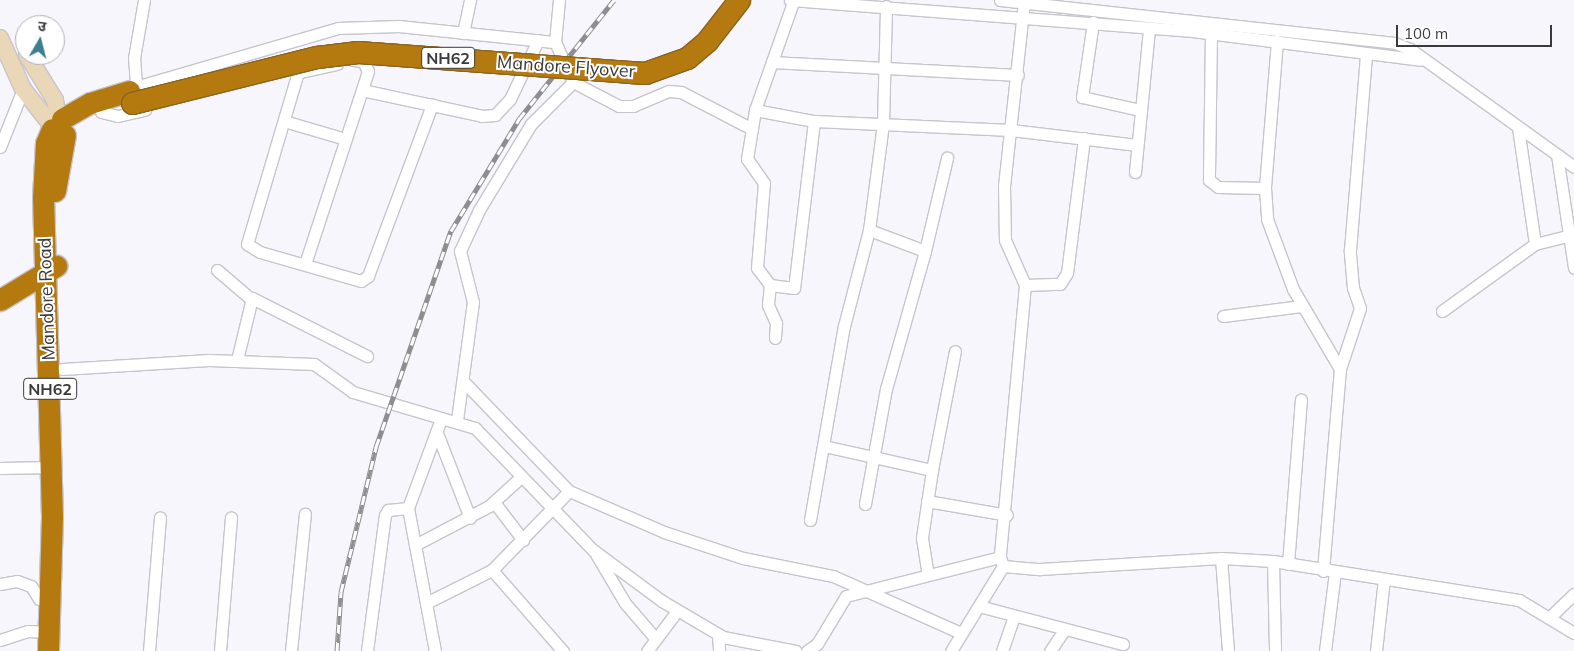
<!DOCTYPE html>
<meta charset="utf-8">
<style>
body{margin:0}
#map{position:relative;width:1574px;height:651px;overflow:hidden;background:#f8f6fd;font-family:Mulish,"Noto Sans Devanagari",sans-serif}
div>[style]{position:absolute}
.roads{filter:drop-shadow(1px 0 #c7c5cb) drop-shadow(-1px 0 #c7c5cb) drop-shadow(0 1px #c7c5cb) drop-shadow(0 -1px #c7c5cb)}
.street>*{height:11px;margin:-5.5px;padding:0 5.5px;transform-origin:5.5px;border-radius:5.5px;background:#fff}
.secondary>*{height:16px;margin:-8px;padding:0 8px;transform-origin:8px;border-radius:8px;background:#e9d7b7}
.highway>*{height:21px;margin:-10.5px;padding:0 10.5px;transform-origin:10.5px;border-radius:10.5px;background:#b57a0f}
.rail>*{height:5px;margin-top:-2.5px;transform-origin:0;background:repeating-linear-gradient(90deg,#fff 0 9px,#8e8d91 0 18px);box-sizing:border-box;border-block:1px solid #8e8d91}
.bridges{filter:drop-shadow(1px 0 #8a641f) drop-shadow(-1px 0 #8a641f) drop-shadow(0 1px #8a641f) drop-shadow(0 -1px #8a641f)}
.highway-bridge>*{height:21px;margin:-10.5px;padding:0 10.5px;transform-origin:10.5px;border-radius:10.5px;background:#b57a0f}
span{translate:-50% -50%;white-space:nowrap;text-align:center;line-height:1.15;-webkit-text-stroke:4px #fff;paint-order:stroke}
.shield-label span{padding:1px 4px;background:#fff;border:1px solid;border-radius:4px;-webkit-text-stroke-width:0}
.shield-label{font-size:16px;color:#3a3a3c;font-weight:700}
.street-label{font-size:18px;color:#3a3a3c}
.north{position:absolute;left:15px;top:15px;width:50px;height:50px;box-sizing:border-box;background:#fff;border:1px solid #b0b0b1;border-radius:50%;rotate:8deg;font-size:14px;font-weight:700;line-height:20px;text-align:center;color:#3a3a3c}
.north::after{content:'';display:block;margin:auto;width:18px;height:22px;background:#3c808f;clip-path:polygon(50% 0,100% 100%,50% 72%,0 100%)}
.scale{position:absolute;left:1396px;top:25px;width:156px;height:22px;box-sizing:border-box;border:2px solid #3a3a3c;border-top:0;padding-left:6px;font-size:15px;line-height:18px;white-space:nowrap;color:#3a3a3c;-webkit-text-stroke:4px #fff;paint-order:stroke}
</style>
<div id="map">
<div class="roads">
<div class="street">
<i style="left:790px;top:0;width:395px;rotate:4.4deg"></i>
<i style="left:1184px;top:30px;width:238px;rotate:7.2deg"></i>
<i style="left:1000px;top:0;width:397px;rotate:6.2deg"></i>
<i style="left:1395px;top:43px;width:16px;rotate:22deg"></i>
<i style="left:1410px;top:49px;width:202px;rotate:35.7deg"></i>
<i style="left:1024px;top:2px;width:184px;rotate:96.2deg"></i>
<i style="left:1004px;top:185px;width:55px;rotate:89deg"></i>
<i style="left:1005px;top:240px;width:49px;rotate:66deg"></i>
<i style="left:1025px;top:285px;width:273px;rotate:95.3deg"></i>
<i style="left:1000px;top:557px;width:9px;rotate:72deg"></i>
<i style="left:1003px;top:566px;width:37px;rotate:5deg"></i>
<i style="left:1040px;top:569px;width:181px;rotate:-3.5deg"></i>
<i style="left:1221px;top:558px;width:52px;rotate:3.3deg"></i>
<i style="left:1273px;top:561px;width:249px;rotate:9deg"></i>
<i style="left:1519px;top:600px;width:64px;rotate:31deg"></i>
<i style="left:1093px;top:22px;width:76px;rotate:98.3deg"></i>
<i style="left:1082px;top:97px;width:59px;rotate:12.6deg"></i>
<i style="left:463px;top:33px;width:34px;rotate:-78deg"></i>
<i style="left:1211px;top:33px;width:147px;rotate:90.8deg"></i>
<i style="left:1209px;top:180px;width:11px;rotate:38deg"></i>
<i style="left:1218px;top:187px;width:47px;rotate:1.2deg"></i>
<i style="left:1277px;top:41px;width:147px;rotate:94.7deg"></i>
<i style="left:1265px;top:188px;width:31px;rotate:86deg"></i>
<i style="left:1267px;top:219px;width:75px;rotate:69.6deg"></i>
<i style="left:1293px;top:289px;width:93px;rotate:59.6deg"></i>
<i style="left:772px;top:62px;width:246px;rotate:3deg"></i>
<i style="left:298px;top:72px;width:179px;rotate:106.5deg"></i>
<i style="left:247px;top:244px;width:15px;rotate:32deg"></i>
<i style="left:260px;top:252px;width:105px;rotate:16deg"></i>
<i style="left:361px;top:281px;width:9px;rotate:-36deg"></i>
<i style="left:368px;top:276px;width:183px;rotate:-69.5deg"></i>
<i style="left:296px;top:73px;width:42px;rotate:-12.4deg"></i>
<i style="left:573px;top:82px;width:52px;rotate:27.6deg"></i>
<i style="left:619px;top:106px;width:14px"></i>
<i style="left:633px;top:106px;width:39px;rotate:-23deg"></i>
<i style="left:669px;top:91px;width:12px;rotate:5deg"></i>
<i style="left:681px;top:92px;width:80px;rotate:27.5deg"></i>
<i style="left:136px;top:85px;width:27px;rotate:-94deg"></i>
<i style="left:134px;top:58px;width:59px;rotate:-80.2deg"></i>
<i style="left:125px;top:90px;width:222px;rotate:-16.2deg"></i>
<i style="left:338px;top:28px;width:61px;rotate:-1.9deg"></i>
<i style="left:399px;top:26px;width:157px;rotate:5.9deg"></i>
<i style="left:362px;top:90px;width:123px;rotate:12.2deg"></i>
<i style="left:482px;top:116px;width:13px;rotate:-4deg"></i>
<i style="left:495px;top:115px;width:22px;rotate:-47deg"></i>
<i style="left:510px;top:99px;width:65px;rotate:-64.6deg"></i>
<i style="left:755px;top:110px;width:60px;rotate:10.6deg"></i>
<i style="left:814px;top:121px;width:168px;rotate:96.8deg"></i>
<i style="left:794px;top:288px;width:24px;rotate:-173deg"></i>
<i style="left:770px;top:285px;width:21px;rotate:-127deg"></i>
<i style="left:757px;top:268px;width:85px;rotate:-85.3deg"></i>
<i style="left:764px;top:183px;width:29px;rotate:-125deg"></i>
<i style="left:747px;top:159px;width:50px;rotate:-80.7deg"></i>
<i style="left:755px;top:110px;width:114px;rotate:-70.6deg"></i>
<i style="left:101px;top:112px;width:17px;rotate:13deg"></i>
<i style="left:118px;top:116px;width:28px;rotate:-13deg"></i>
<i style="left:284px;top:121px;width:64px;rotate:16.4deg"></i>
<i style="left:814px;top:121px;width:197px;rotate:2.6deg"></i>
<i style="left:1011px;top:130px;width:127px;rotate:6.8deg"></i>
<i style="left:0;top:147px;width:62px;rotate:-68.4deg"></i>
<i style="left:1557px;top:155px;width:114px;rotate:81.4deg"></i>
<i style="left:1135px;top:172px;width:145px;rotate:-84.4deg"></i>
<i style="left:1535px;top:244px;width:32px;rotate:-14deg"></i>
<i style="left:925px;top:251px;width:96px;rotate:-76.7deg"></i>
<i style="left:305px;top:264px;width:203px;rotate:-71.9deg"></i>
<i style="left:368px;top:71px;width:11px;rotate:-117deg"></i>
<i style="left:363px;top:61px;width:10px;rotate:-174deg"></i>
<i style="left:217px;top:270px;width:45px;rotate:40.5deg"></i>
<i style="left:770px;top:285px;width:20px;rotate:96deg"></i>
<i style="left:768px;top:305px;width:20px;rotate:66deg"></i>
<i style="left:776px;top:323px;width:15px;rotate:94deg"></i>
<i style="left:1025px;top:285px;width:35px;rotate:-2deg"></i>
<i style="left:1060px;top:284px;width:13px;rotate:-58deg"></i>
<i style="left:1067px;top:273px;width:136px;rotate:-82.8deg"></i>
<i style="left:1442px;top:311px;width:115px;rotate:-35.8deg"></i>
<i style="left:1535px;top:244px;width:117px;rotate:-98.3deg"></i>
<i style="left:1223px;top:316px;width:79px;rotate:-7.3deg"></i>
<i style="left:237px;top:360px;width:64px;rotate:-76.4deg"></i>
<i style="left:252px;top:298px;width:129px;rotate:26.8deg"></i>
<i style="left:62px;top:369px;width:147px;rotate:-3.5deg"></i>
<i style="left:209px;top:360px;width:105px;rotate:2.2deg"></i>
<i style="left:314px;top:364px;width:48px;rotate:35.7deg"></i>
<i style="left:353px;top:392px;width:127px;rotate:16.4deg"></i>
<i style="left:475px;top:428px;width:170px;rotate:46deg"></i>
<i style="left:593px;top:550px;width:86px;rotate:36.5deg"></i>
<i style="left:662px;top:601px;width:71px;rotate:30.5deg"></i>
<i style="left:723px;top:637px;width:74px;rotate:10.9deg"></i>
<i style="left:464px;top:382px;width:151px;rotate:46.1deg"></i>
<i style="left:569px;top:491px;width:103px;rotate:23.3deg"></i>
<i style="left:664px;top:532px;width:83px;rotate:18.2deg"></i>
<i style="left:743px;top:558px;width:92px;rotate:11.3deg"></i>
<i style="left:833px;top:576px;width:140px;rotate:24deg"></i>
<i style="left:457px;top:420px;width:119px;rotate:-82.3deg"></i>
<i style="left:473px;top:302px;width:53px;rotate:-104.3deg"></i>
<i style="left:460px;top:251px;width:45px;rotate:-65.1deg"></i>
<i style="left:479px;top:210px;width:100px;rotate:-58.8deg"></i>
<i style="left:531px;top:124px;width:59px;rotate:-45deg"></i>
<i style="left:573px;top:82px;width:44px;rotate:-114.2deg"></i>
<i style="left:555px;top:42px;width:42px;rotate:-84.6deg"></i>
<i style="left:437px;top:433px;width:91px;rotate:68.8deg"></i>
<i style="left:824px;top:446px;width:111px;rotate:12.5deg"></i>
<i style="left:932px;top:470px;width:69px;rotate:98.4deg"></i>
<i style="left:922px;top:538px;width:37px;rotate:81deg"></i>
<i style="left:0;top:468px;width:52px;rotate:-1.1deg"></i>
<i style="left:932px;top:470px;width:121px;rotate:-79.1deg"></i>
<i style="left:927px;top:501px;width:81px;rotate:9.9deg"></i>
<i style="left:494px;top:502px;width:48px;rotate:52.7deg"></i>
<i style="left:865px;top:504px;width:117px;rotate:-79.7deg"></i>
<i style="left:886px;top:389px;width:143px;rotate:-74.2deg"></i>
<i style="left:925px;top:251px;width:60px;rotate:-159.4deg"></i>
<i style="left:810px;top:520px;width:197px;rotate:-80.1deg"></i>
<i style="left:844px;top:326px;width:99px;rotate:-75.4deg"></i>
<i style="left:869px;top:230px;width:108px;rotate:-82.5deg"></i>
<i style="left:883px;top:123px;width:117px;rotate:-88.5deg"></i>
<i style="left:415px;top:545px;width:84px;rotate:-27.8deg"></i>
<i style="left:489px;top:506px;width:43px;rotate:-42.2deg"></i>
<i style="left:596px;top:554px;width:57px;rotate:59.4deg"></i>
<i style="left:625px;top:603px;width:46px;rotate:49.4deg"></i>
<i style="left:1221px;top:558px;width:93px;rotate:85.7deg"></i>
<i style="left:1273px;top:561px;width:90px;rotate:88.7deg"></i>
<i style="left:1288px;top:564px;width:165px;rotate:-85.5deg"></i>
<i style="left:492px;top:570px;width:108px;rotate:48.8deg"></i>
<i style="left:1323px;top:571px;width:203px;rotate:-85.2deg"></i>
<i style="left:1340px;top:369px;width:64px;rotate:-71.8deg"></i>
<i style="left:1360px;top:308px;width:21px;rotate:-109deg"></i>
<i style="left:1353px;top:288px;width:38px;rotate:-95deg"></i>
<i style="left:1350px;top:250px;width:197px;rotate:-85.3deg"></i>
<i style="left:0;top:584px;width:17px;rotate:-10deg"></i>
<i style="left:17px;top:581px;width:15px;rotate:20deg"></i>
<i style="left:31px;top:586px;width:15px;rotate:58deg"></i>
<i style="left:39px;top:599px;width:12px;rotate:-14deg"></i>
<i style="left:426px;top:603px;width:74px;rotate:-26.6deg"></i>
<i style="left:492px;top:570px;width:110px;rotate:-45.7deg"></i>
<i style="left:979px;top:606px;width:149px;rotate:14.8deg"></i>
<i style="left:1551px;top:616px;width:32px;rotate:-44deg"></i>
<i style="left:718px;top:635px;width:16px;rotate:86deg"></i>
<i style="left:0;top:640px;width:29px;rotate:-18deg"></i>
<i style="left:28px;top:631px;width:21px;rotate:3deg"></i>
<i style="left:149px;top:651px;width:134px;rotate:-85.3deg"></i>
<i style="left:220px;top:651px;width:134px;rotate:-85.3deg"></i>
<i style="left:291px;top:651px;width:138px;rotate:-84.2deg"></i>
<i style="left:367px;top:651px;width:137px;rotate:-82.5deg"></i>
<i style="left:385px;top:515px;width:6px;rotate:-59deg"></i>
<i style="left:388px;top:510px;width:20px;rotate:-6deg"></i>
<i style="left:435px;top:651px;width:146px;rotate:-100.7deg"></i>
<i style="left:408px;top:508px;width:95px;rotate:-69.7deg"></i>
<i style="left:647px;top:651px;width:50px;rotate:-53.1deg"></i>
<i style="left:807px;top:651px;width:12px;rotate:-35deg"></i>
<i style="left:817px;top:644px;width:56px;rotate:-58.9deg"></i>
<i style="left:846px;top:596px;width:159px;rotate:-14.2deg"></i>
<i style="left:951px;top:651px;width:100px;rotate:-58.5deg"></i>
<i style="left:1002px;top:651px;width:37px;rotate:-71deg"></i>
<i style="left:1050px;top:651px;width:25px;rotate:-56deg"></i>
<i style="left:1325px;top:651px;width:80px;rotate:-82.8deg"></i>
<i style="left:1376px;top:651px;width:72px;rotate:-83.7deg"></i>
</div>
<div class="secondary">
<i style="left:0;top:38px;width:56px;rotate:65.7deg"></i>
<i style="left:23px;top:89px;width:47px;rotate:51.9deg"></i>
<i style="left:27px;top:55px;width:53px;rotate:58.1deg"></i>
<i style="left:55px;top:100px;width:19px;rotate:81deg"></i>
</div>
<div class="highway">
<i style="left:62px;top:119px;width:32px;rotate:-30deg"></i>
<i style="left:90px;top:103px;width:41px;rotate:-17.1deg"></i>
<i style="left:55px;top:191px;width:57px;rotate:-79.9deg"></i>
<i style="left:0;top:300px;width:66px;rotate:-31.3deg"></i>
<i style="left:48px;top:651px;width:134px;rotate:-88.3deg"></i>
<i style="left:52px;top:517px;width:319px;rotate:-91.6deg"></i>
<i style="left:43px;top:198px;width:55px;rotate:-86.9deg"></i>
<i style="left:46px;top:143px;width:15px;rotate:-67deg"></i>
</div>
</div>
<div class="rail">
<i style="left:337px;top:651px;width:59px;rotate:-86.1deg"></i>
<i style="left:341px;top:592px;width:149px;rotate:-76.4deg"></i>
<i style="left:376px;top:447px;width:229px;rotate:-70.9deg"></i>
<i style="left:451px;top:231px;width:131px;rotate:-58.7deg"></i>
<i style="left:519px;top:119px;width:152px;rotate:-51.4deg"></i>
</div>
<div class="bridges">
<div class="highway-bridge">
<i style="left:132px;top:103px;width:191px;rotate:-14deg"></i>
<i style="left:317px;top:57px;width:41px;rotate:-7deg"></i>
<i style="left:358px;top:52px;width:288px;rotate:4.2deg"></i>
<i style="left:645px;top:73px;width:45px;rotate:-19.7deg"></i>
<i style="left:687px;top:58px;width:26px;rotate:-40deg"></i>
<i style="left:707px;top:41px;width:52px;rotate:-52deg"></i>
</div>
</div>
<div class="shield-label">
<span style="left:448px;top:58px">NH62</span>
<span style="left:50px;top:389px">NH62</span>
</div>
<div class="street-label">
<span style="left:566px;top:67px;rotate:4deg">Mandore Flyover</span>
<span style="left:47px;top:299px;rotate:-92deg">Mandore Road</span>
</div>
<div class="north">उ</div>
<div class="scale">100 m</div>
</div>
